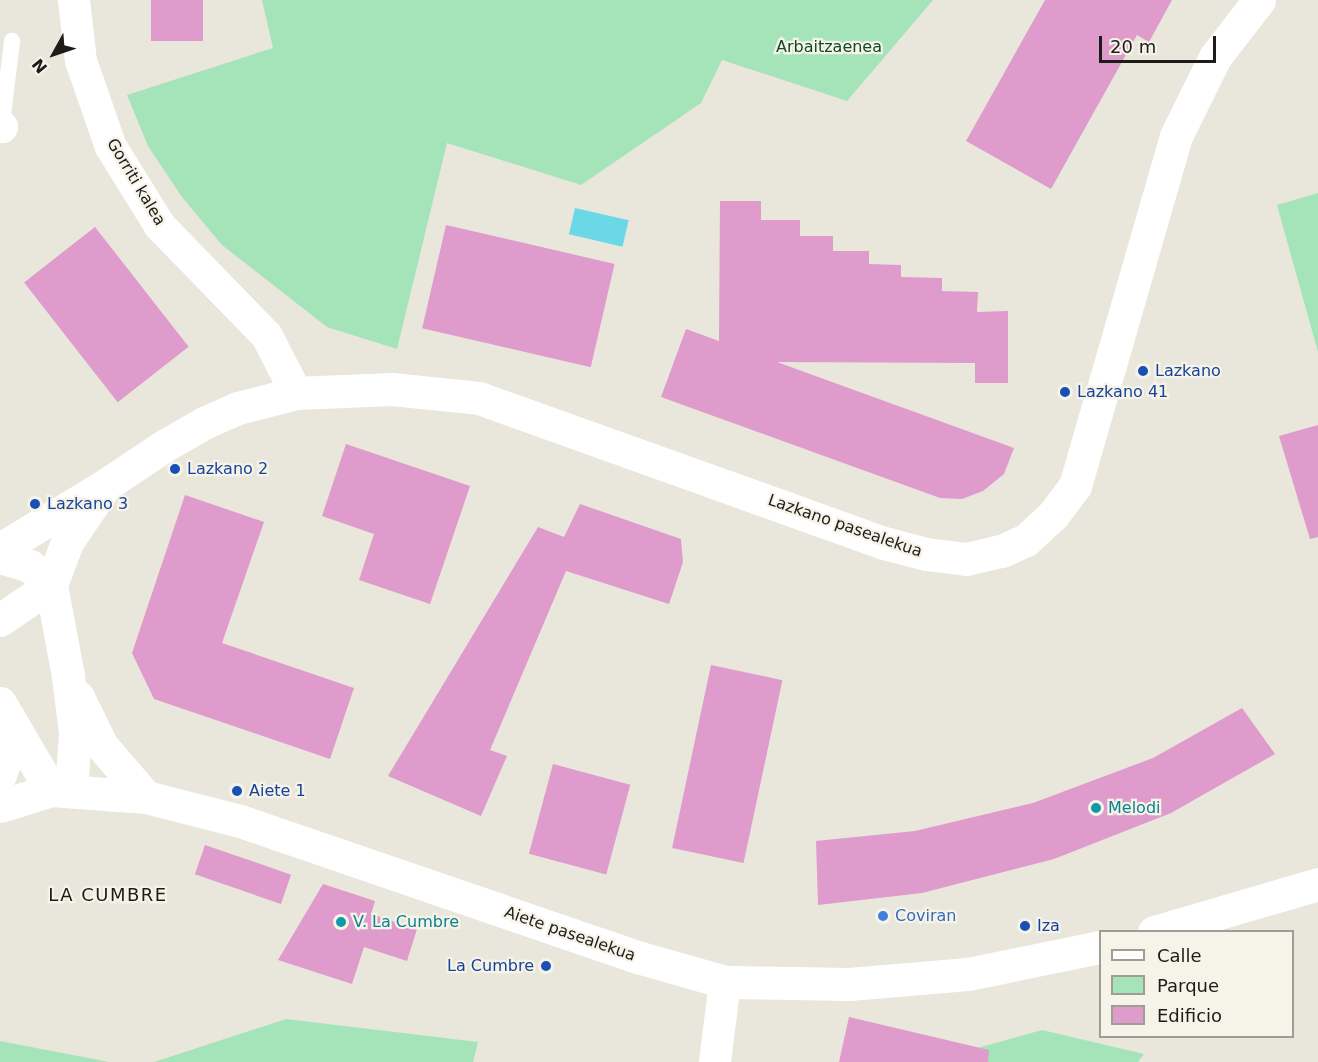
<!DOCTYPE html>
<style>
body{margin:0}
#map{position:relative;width:1318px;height:1062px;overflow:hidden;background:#e9e6dc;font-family:"DejaVu Sans",sans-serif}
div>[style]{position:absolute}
.green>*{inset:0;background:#a4e4b8}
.water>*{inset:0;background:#6ad8e6;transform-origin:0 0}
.building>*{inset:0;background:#df9bcc;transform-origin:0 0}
.lane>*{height:16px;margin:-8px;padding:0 8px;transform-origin:8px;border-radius:8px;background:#fff}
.street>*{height:32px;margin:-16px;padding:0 16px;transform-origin:16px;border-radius:16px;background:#fff}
.secondary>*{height:33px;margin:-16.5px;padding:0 16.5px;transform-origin:16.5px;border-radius:16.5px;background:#fff}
.dots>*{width:16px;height:16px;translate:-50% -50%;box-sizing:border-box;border:3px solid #f6f3e9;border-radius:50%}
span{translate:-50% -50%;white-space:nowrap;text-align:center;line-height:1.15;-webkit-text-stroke:4.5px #f6f3e9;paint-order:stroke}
.park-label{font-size:16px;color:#104929}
.street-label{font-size:16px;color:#1d1c18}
.transit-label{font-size:16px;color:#164399}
.left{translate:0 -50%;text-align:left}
.right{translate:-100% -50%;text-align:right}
.culture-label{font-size:16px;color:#0d838f}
.shop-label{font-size:16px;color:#366cbe}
.neighbourhood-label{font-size:18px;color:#1d1c18;letter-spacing:1.5px}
.legend{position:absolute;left:1099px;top:930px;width:195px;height:108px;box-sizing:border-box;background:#f6f3e9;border:2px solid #9f9d95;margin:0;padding:8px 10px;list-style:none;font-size:18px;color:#1d1c18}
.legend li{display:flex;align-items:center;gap:12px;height:30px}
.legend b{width:30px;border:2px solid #9f9d95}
.north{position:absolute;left:24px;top:24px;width:60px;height:60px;-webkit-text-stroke:4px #f6f3e9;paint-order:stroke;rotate:230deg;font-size:16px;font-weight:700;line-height:24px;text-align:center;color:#1d1c18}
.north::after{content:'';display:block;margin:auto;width:21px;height:27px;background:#1d1c18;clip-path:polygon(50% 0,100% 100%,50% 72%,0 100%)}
.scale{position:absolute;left:1099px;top:36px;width:117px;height:27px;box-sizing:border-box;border:3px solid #1d1c18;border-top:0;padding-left:8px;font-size:18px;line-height:21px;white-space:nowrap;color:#1d1c18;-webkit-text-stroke:4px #f6f3e9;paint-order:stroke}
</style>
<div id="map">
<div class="green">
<i style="clip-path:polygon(262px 0,933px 0,847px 101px,722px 60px,701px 103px,581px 185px,447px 143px,397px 349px,327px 327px,222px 245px,182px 197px,148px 146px,127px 95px,273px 48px)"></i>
<i style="clip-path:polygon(1318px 193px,1318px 352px,1277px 205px)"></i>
<i style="clip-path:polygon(286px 1019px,478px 1042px,473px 1062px,154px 1062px)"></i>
<i style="clip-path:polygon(1042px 1030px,1144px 1054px,1138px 1062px,945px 1062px,945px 1057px)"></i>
<i style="clip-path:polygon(0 1041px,109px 1062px,0 1062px)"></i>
</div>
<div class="water">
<i style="left:575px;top:208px;width:55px;height:27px;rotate:13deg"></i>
</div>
<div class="building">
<i style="left:151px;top:0;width:52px;height:41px"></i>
<i style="clip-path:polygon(1045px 0,1172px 0,1149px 42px,1137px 35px,1051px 189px,966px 141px)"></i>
<i style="clip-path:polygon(720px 201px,761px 201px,761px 220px,800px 220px,800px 236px,833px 236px,833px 251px,869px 251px,869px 264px,901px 265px,901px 277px,942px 278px,942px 291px,978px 292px,977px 312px,1008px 311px,1008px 383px,975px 383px,975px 363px,777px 362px,1014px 448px,1004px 474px,983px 491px,962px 499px,940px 498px,661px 397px,686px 329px,719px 341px)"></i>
<i style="left:446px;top:225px;width:173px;height:106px;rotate:13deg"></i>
<i style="left:95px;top:227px;width:152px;height:90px;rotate:52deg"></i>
<i style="clip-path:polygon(1318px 425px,1318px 537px,1310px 539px,1279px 436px)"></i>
<i style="clip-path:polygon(346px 444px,470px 486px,430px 604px,359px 580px,374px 534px,322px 516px)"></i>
<i style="clip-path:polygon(185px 495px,264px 522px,222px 643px,354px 688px,330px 759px,154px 699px,132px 653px)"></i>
<i style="clip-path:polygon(580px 504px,681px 539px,683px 562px,669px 604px,566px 571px,490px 750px,507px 756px,481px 816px,388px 776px,538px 527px,564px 537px)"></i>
<i style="left:711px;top:665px;width:73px;height:187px;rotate:12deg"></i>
<i style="clip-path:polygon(1242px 708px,1275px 754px,1171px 813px,1054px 859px,922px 893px,818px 905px,816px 841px,915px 831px,1033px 803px,1153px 758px)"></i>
<i style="left:553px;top:764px;width:80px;height:93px;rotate:15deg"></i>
<i style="left:205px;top:845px;width:91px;height:31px;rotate:19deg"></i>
<i style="clip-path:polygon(323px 884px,375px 901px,371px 914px,417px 929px,407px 961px,364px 947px,352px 984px,278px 960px)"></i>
<i style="clip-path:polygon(849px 1017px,989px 1050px,988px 1062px,839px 1062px)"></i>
</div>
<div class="lane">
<i style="left:1px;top:132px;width:92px;rotate:-83.1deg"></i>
</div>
<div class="street">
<i style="left:74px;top:0;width:61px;rotate:83.5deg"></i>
<i style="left:81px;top:61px;width:91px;rotate:70.8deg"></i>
<i style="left:111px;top:147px;width:93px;rotate:58.2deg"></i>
<i style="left:160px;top:226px;width:153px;rotate:45.8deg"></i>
<i style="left:267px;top:336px;width:64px;rotate:63deg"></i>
<i style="left:0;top:125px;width:3px;rotate:45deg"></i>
<i style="left:715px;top:1062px;width:81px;rotate:-82.9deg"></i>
</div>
<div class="secondary">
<i style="left:0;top:549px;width:122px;rotate:-31.2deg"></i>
<i style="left:104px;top:486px;width:72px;rotate:-33.7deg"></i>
<i style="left:164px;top:446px;width:46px;rotate:-29.9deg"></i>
<i style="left:204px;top:423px;width:37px;rotate:-24deg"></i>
<i style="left:238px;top:408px;width:60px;rotate:-14.5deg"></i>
<i style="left:296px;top:393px;width:96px;rotate:-2.4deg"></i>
<i style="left:392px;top:389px;width:87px;rotate:5.9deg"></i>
<i style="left:479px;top:398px;width:430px;rotate:19.7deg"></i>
<i style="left:884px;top:543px;width:43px;rotate:14.7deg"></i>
<i style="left:926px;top:554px;width:40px;rotate:7.1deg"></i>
<i style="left:966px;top:559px;width:37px;rotate:-13deg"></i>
<i style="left:1002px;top:551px;width:26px;rotate:-25deg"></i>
<i style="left:1026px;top:540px;width:37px;rotate:-43deg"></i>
<i style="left:1053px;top:515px;width:36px;rotate:-53deg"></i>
<i style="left:1075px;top:486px;width:364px;rotate:-73.9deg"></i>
<i style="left:1176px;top:136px;width:88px;rotate:-63.7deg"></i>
<i style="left:1215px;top:57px;width:72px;rotate:-52.3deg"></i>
<i style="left:0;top:557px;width:31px;rotate:17deg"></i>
<i style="left:30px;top:566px;width:28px;rotate:42deg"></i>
<i style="left:51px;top:585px;width:93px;rotate:79.4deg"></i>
<i style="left:68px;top:676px;width:57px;rotate:83deg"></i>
<i style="left:75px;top:733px;width:57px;rotate:94deg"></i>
<i style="left:51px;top:585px;width:46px;rotate:-69.6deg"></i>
<i style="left:67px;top:542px;width:60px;rotate:-55.8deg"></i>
<i style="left:0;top:620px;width:62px;rotate:-34.5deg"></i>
<i style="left:78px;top:697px;width:55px;rotate:63.9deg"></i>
<i style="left:102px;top:746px;width:67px;rotate:49.2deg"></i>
<i style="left:0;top:703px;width:101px;rotate:59.6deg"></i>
<i style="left:0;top:775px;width:13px;rotate:-72deg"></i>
<i style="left:4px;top:763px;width:47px;rotate:-86.3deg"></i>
<i style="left:0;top:806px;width:53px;rotate:-17.4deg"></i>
<i style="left:51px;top:790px;width:95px;rotate:4.2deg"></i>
<i style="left:146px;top:797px;width:97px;rotate:14.3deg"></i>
<i style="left:240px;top:821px;width:424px;rotate:18.9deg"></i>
<i style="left:641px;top:958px;width:87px;rotate:15.9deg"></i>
<i style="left:725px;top:982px;width:124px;rotate:0.9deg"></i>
<i style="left:849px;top:984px;width:119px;rotate:-4.8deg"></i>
<i style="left:968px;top:974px;width:135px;rotate:-11.6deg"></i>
<i style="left:1154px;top:932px;width:171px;rotate:-16.3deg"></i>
</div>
<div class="dots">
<i style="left:1143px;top:371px;background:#1a4fb4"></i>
<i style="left:1065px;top:392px;background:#1a4fb4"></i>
<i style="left:175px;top:469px;background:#1a4fb4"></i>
<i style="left:35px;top:504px;background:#1a4fb4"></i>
<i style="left:237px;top:791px;background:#1a4fb4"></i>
<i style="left:1096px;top:808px;background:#0f9aa8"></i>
<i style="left:883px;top:916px;background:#3f7fe0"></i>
<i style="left:341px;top:922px;background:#0f9aa8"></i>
<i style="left:1025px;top:926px;background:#1a4fb4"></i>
<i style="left:546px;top:966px;background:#1a4fb4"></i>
</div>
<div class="park-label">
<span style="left:829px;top:47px">Arbaitzaenea</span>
</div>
<div class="street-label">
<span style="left:136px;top:182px;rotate:59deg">Gorriti kalea</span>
<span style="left:845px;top:526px;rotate:19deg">Lazkano pasealekua</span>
<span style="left:570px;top:934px;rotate:19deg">Aiete pasealekua</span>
</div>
<div class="transit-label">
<span class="left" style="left:1155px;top:371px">Lazkano</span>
<span class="left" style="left:1077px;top:392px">Lazkano 41</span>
<span class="left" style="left:187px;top:469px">Lazkano 2</span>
<span class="left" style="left:47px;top:504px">Lazkano 3</span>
<span class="left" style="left:249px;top:791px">Aiete 1</span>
<span class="left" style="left:1037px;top:926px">Iza</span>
<span class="right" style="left:534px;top:966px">La Cumbre</span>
</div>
<div class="culture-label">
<span class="left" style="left:1108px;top:808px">Melodi</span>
<span class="left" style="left:353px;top:922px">V. La Cumbre</span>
</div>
<div class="shop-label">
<span class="left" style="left:895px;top:916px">Coviran</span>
</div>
<div class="neighbourhood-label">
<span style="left:108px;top:895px">LA CUMBRE</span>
</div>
<ul class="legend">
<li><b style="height:8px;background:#fff"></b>Calle</li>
<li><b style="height:16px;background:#a4e4b8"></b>Parque</li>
<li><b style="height:16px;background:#df9bcc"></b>Edificio</li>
</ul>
<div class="north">N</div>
<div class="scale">20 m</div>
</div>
